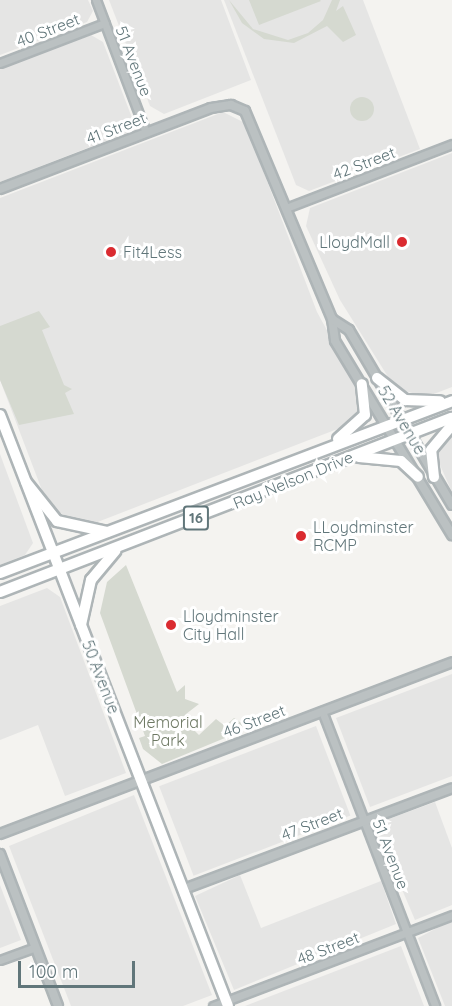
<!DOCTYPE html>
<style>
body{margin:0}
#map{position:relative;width:452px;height:1006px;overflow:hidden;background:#f4f3f0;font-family:Quicksand,sans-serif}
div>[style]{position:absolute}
.built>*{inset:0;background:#e5e5e4;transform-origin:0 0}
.green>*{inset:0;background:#d5d9d0}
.round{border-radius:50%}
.roads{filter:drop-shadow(2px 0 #aeb5b7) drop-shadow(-2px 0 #aeb5b7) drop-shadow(0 2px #aeb5b7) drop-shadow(0 -2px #aeb5b7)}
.minor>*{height:7px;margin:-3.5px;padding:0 3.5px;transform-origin:3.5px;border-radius:3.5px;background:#bbc1c2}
.tertiary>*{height:8px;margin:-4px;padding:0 4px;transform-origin:4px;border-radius:4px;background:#bbc1c2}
.primary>*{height:10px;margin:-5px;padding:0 5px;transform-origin:5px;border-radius:5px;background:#fff}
.trunk>*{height:10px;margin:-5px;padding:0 5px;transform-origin:5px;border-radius:5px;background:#fff}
.dots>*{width:16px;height:16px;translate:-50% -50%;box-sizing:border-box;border:3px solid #fff;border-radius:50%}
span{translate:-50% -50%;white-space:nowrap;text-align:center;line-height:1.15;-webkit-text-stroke:6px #fff;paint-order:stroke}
.shield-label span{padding:2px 4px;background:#fff;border:2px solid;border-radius:4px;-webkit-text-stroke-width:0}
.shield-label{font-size:15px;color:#61767a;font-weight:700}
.street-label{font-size:16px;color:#61767a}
.poi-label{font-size:16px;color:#61767a}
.right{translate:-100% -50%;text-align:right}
.left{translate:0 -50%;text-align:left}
.park-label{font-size:16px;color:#6d7863}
.scale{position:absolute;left:18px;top:961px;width:117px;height:27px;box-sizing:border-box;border:3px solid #61767a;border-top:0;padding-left:8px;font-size:18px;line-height:21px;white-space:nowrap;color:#61767a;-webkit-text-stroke:4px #fff;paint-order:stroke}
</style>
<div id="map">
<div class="built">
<i style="clip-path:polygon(0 0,88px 0,93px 11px,87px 22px,0 55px)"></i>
<i style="clip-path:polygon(109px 0,221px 0,251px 80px,164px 114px,150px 106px)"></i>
<i style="clip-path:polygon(224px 0,363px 0,420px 149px,309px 191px,296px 185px)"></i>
<i style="clip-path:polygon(91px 35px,103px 42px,134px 123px,131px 131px,0 182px,0 69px)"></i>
<i style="clip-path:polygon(223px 112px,245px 123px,317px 312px,359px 389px,362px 408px,340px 428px,95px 523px,68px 517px,48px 506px,0 380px,0 198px)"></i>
<i style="clip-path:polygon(452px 153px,452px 387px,426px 397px,395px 388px,340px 300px,306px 226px,310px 208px)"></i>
<i style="clip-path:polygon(452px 435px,452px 492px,436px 456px)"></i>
<i style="clip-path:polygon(0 454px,33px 543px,25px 555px,0 565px)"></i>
<i style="clip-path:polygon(47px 588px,60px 597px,126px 773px,65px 796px,38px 725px,0 740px,0 606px)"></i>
<i style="clip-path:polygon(452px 674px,452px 776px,370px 807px,336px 718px)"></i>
<i style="left:316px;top:726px;width:96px;height:168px;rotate:69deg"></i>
<i style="clip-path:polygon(134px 795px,212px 995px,183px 1006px,71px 1006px,9px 846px)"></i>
<i style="clip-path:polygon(435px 802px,452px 848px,452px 905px,415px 920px,376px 828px,378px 823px)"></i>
<i style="clip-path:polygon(240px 875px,261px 928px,381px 881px,396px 924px,234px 990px,195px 896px)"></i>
<i style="clip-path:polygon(0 885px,21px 940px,0 948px)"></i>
<i style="clip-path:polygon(452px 920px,452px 1006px,445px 1006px,418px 938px)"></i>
<i style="clip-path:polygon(401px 946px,424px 1006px,245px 1006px)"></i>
</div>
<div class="green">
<i style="clip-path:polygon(229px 0,253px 29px,288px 40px,308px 33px,323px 20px,332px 0,340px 0,336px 11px,343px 6px,356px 35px,343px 42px,327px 26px,294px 43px,264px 39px,242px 23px)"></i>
<i style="clip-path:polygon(249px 0,320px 0,321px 1px,259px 25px)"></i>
<i class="round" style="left:350px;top:97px;width:24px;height:24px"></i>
<i style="clip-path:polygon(39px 311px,50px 327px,42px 330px,64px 385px,72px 389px,65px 393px,74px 414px,19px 425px,0 380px,0 326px)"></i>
<i style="clip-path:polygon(126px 565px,177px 692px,185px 685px,185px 699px,199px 704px,186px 714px,192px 728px,199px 735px,216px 719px,225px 726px,234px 718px,243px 724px,237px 733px,162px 764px,143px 749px,139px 738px,145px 736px,100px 613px,107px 582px)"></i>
</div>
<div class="roads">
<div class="minor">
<i style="left:96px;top:0;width:141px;rotate:69.3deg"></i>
<i style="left:0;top:63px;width:112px;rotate:-20.9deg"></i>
<i style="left:286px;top:208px;width:178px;rotate:-21.1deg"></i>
<i style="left:322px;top:711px;width:316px;rotate:69deg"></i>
<i style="left:0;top:960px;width:37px;rotate:-20deg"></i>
<i style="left:213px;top:1006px;width:256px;rotate:-20.8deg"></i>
</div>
<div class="tertiary">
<i style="left:0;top:189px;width:226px;rotate:-21deg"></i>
<i style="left:211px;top:108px;width:20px;rotate:-9deg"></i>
<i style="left:231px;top:105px;width:15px;rotate:23deg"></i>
<i style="left:245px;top:111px;width:225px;rotate:67.3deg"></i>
<i style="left:332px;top:319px;width:22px;rotate:82deg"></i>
<i style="left:335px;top:341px;width:227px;rotate:58.9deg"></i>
<i style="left:332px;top:319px;width:20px;rotate:33deg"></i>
<i style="left:349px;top:330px;width:203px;rotate:59.5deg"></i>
<i style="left:0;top:834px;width:484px;rotate:-20.8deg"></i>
<i style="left:0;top:854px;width:163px;rotate:69.1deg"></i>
<i style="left:184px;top:889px;width:286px;rotate:-20.6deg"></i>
</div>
<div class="primary">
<i style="left:0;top:415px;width:633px;rotate:68.9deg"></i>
</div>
<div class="trunk">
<i style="left:377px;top:378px;width:36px;rotate:38deg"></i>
<i style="left:405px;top:400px;width:35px;rotate:2deg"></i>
<i style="left:338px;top:439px;width:36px;rotate:-42deg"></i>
<i style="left:365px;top:415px;width:31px;rotate:-96deg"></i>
<i style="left:359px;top:457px;width:42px;rotate:5.4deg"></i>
<i style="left:401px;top:461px;width:23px;rotate:43deg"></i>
<i style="left:434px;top:477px;width:27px;rotate:-96deg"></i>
<i style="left:431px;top:450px;width:33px;rotate:-50deg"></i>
<i style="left:26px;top:482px;width:50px;rotate:51.5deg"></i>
<i style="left:57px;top:521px;width:51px;rotate:12.4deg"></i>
<i style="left:0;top:573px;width:484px;rotate:-20.8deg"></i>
<i style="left:0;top:592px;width:484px;rotate:-21.1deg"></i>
<i style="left:81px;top:625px;width:46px;rotate:-77.5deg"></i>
<i style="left:91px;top:580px;width:38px;rotate:-50deg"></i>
</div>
</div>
<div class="dots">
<i style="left:402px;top:242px;background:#da2b30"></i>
<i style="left:111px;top:252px;background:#da2b30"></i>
<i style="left:301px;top:536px;background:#da2b30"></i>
<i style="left:171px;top:625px;background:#da2b30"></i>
</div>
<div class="shield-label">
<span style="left:196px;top:518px">16</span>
</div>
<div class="street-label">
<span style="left:48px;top:30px;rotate:-21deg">40 Street</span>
<span style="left:134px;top:61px;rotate:69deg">51 Avenue</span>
<span style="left:116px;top:128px;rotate:-21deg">41 Street</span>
<span style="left:364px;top:163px;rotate:-21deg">42 Street</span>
<span style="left:402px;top:420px;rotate:59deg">52 Avenue</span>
<span style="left:293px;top:480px;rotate:-22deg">Ray Nelson Drive</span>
<span style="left:101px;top:677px;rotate:69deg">50 Avenue</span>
<span style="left:254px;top:721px;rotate:-21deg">46 Street</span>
<span style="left:312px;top:824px;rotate:-21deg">47 Street</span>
<span style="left:391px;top:854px;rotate:69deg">51 Avenue</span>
<span style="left:328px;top:948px;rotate:-21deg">48 Street</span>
</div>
<div class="poi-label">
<span class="right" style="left:390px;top:242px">LloydMall</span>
<span class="left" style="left:123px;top:252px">Fit4Less</span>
<span class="left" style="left:313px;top:536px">LLoydminster<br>RCMP</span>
<span class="left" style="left:183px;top:625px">Lloydminster<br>City Hall</span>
</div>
<div class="park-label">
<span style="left:168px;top:731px">Memorial<br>Park</span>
</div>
<div class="scale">100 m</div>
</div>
